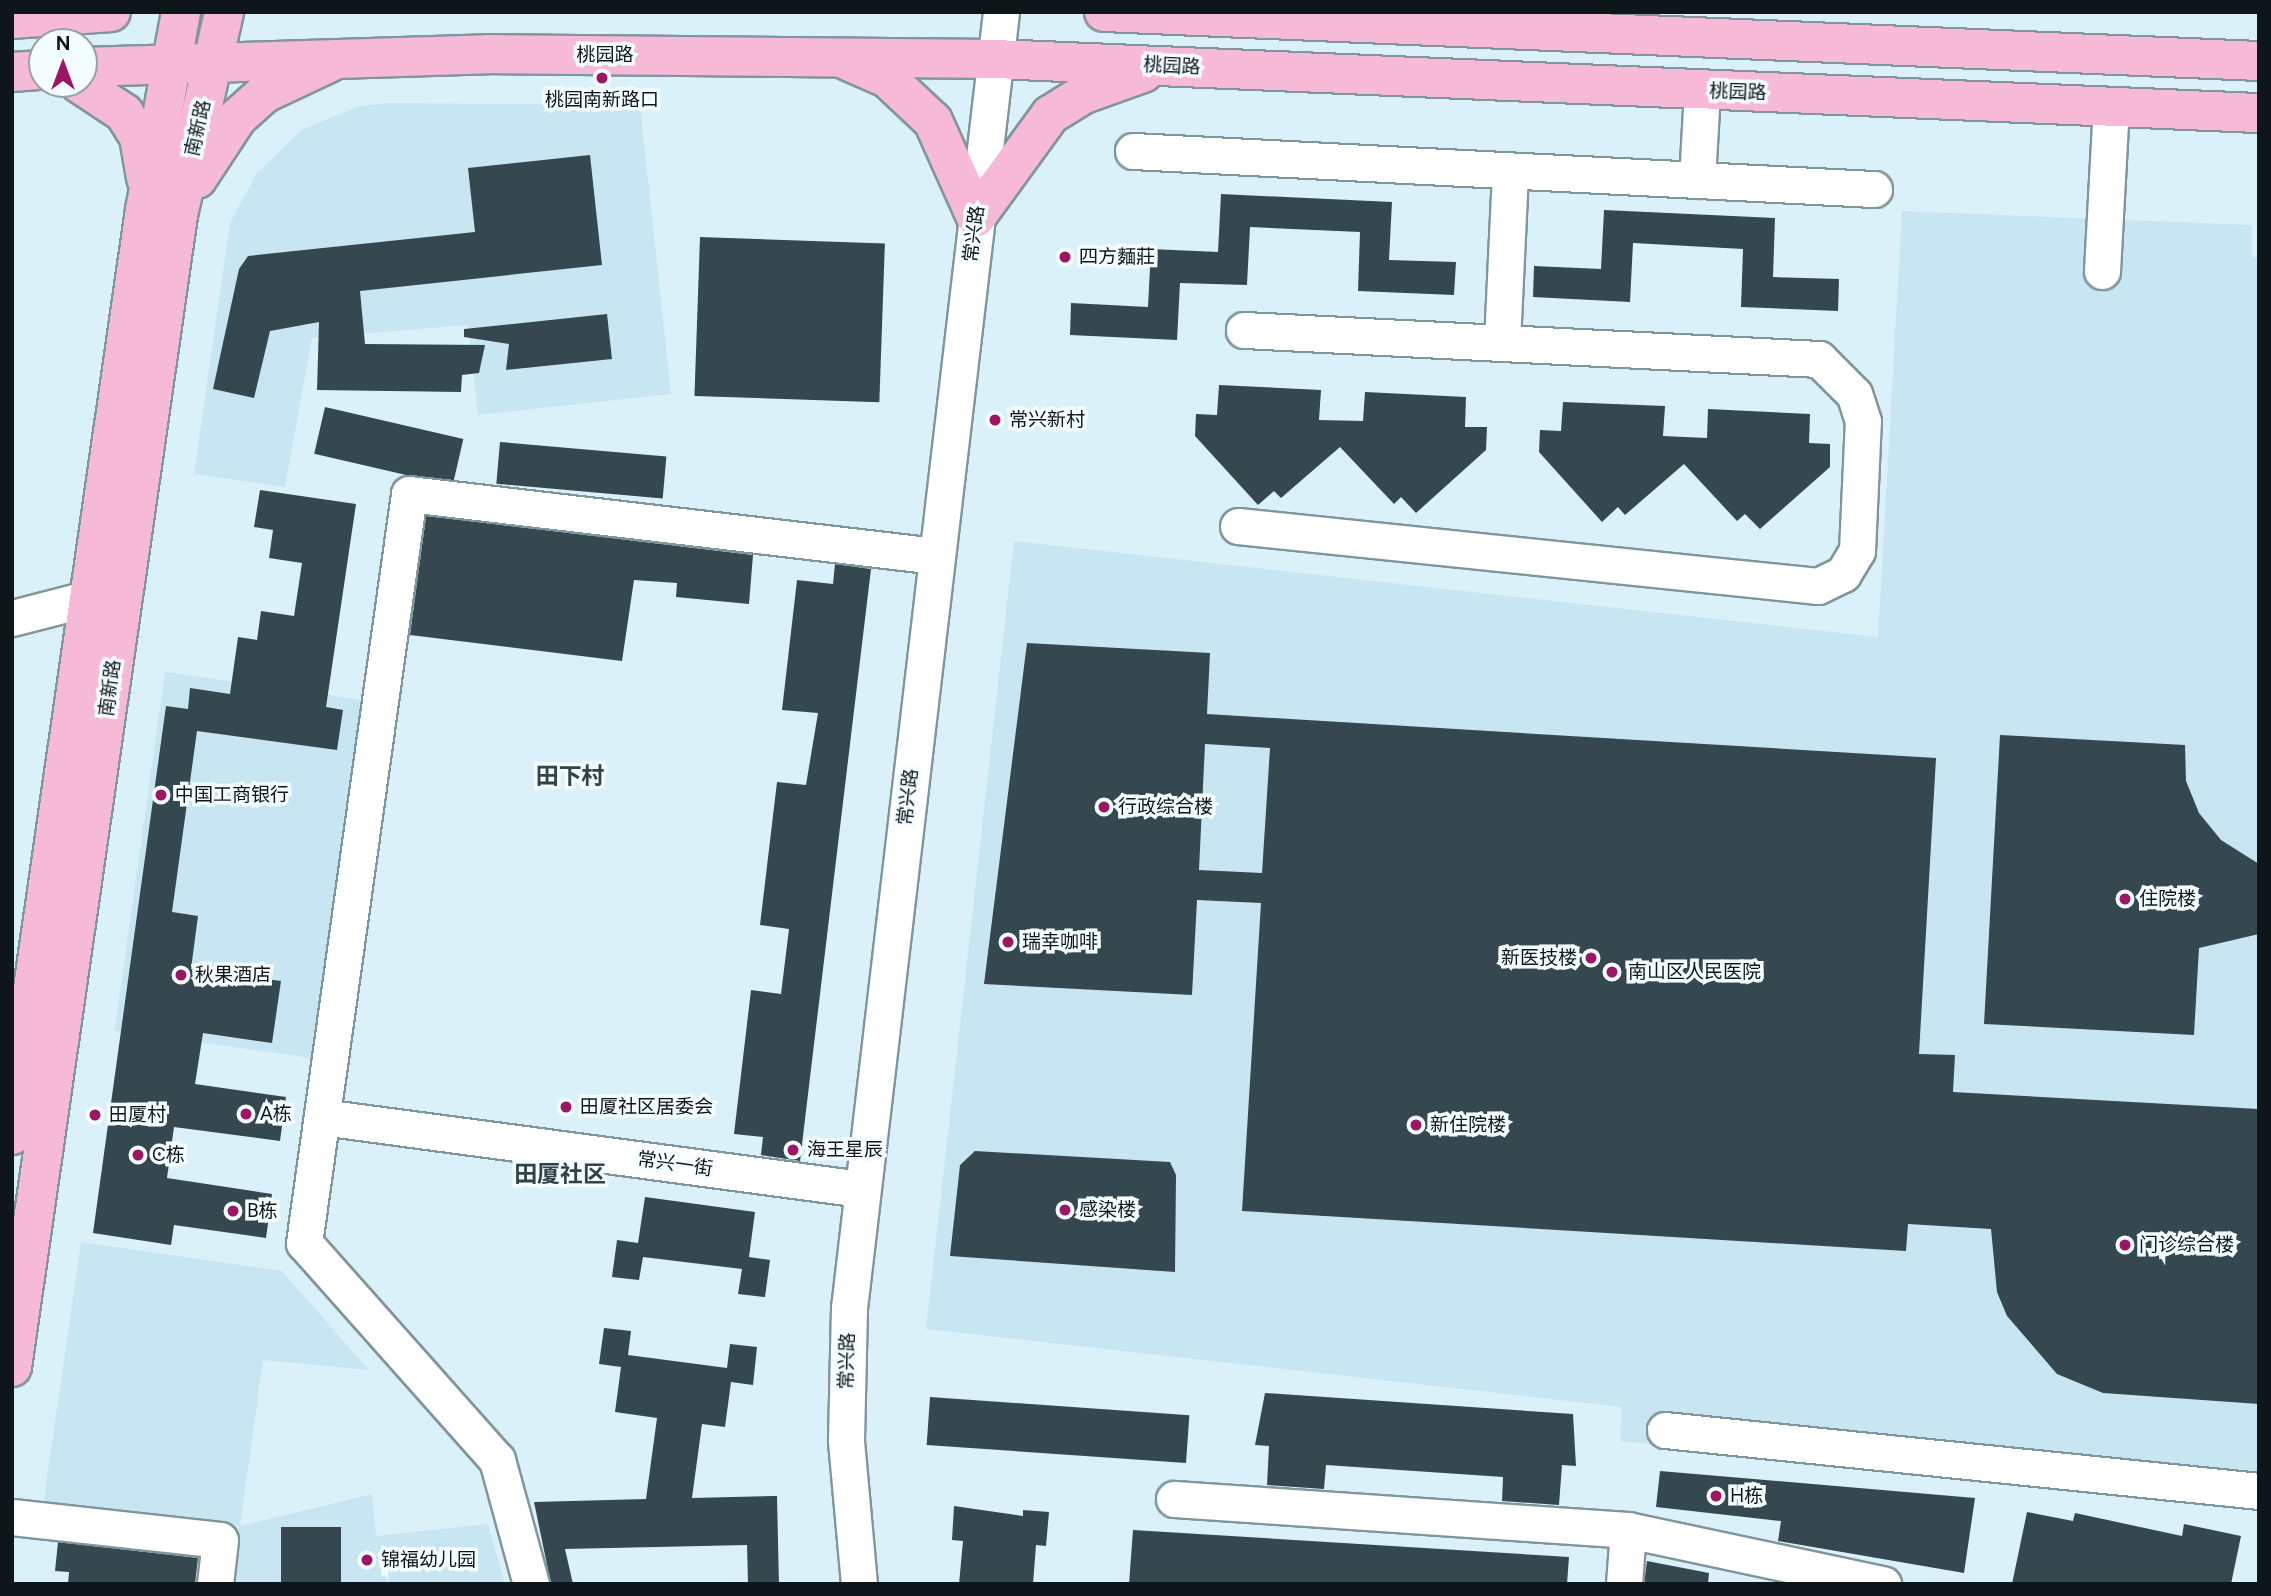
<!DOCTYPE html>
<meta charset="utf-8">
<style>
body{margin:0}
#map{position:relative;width:2271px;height:1596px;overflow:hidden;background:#dbf1f9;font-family:Figtree,"Noto Sans SC",sans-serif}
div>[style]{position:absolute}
.built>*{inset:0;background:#c8e6f1;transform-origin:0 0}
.building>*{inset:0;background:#36484f;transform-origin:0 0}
.roads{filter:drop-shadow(2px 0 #81959c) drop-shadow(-2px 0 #81959c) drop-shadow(0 2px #81959c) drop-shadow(0 -2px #81959c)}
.minor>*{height:35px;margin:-17.5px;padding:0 17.5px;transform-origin:17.5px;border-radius:17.5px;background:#fff}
.major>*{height:38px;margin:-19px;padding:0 19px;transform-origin:19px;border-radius:19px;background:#f6b9d6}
.dots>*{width:19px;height:19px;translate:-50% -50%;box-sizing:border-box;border:4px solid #f3fcff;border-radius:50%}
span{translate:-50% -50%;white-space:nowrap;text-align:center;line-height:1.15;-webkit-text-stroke:7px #f3fcff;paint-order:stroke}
.street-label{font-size:19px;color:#0e1619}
.poi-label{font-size:19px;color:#0e1619}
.left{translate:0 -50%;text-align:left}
.right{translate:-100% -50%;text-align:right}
.quarter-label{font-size:23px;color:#32434a;font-weight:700}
.frame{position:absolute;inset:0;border:14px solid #0e1619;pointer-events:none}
.north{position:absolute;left:28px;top:28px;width:70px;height:70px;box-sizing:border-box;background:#f3fcff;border:2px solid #97a0a3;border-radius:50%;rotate:0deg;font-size:19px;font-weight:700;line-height:28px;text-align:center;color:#0e1619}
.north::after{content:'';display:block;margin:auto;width:24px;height:32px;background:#9d1565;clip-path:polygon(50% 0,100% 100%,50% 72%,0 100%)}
</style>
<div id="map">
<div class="built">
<i style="clip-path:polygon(390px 103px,640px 105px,671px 394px,478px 415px,468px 325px,312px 338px,285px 487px,194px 474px,230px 223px,256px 174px,301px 130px,359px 106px)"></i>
<i style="clip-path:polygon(1902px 211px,2252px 225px,2252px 257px,2259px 258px,2259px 1506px,1620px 1441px,1622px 1407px,926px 1329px,1014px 541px,1878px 637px)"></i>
<i style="left:165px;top:672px;width:199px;height:362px;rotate:8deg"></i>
<i style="clip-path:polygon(81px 1242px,282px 1271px,369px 1370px,263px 1360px,240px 1526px,372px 1494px,376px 1536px,488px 1524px,505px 1584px,232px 1584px,239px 1526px,42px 1512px)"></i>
</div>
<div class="building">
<i style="clip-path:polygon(590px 155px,602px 265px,360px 291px,365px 344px,485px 345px,479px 373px,462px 375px,461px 392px,317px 390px,319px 322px,270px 331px,254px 398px,213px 389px,239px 269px,248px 256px,475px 232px,468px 168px)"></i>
<i style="clip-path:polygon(1221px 194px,1392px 202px,1389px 260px,1456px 262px,1454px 295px,1358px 291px,1360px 232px,1250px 227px,1247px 285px,1180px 283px,1177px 340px,1070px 335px,1071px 303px,1148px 307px,1151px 249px,1218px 252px)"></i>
<i style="clip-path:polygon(1604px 210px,1775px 218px,1773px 277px,1839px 279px,1838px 311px,1741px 307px,1743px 249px,1633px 243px,1630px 302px,1533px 297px,1534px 266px,1601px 269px)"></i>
<i style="left:700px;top:237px;width:185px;height:159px;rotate:2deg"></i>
<i style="clip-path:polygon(607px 314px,612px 359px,506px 370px,509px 344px,464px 337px,464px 329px)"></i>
<i style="clip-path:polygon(1219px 385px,1321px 390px,1319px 420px,1363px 421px,1365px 392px,1466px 397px,1465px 427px,1487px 427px,1486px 450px,1416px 513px,1401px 497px,1394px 504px,1340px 447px,1281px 498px,1274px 491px,1258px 505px,1195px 436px,1196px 414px,1217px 415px)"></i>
<i style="clip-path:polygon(1563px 402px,1665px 406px,1663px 436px,1707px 438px,1708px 409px,1810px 414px,1809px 443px,1830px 444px,1830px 467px,1760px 529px,1745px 514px,1737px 521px,1684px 464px,1625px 515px,1618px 507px,1602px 522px,1539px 452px,1540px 430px,1561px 431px)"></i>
<i style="left:325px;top:407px;width:142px;height:48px;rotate:13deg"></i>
<i style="left:500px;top:442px;width:167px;height:42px;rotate:5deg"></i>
<i style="clip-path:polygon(260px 490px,356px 504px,326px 707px,343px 710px,337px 750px,197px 731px,172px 912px,198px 916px,191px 969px,281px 981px,272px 1043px,203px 1033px,195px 1084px,286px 1097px,280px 1141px,174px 1127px,167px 1178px,272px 1194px,266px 1238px,174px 1225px,171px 1245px,93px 1233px,166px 706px,188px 709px,190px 688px,230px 694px,238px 637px,257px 640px,261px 611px,294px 616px,302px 563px,269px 558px,273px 530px,254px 527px)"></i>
<i style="clip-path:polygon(426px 516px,753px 555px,749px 604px,676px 597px,677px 583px,634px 580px,622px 661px,410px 635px)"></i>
<i style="clip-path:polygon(835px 564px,871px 569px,800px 1161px,761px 1155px,763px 1137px,734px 1134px,751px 990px,781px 994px,789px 929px,760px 925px,777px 782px,806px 785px,818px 713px,782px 710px,797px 580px,833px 584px)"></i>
<i style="clip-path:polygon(evenodd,1027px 643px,1210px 653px,1207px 714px,1936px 758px,1919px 1054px,1955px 1055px,1953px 1092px,2259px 1109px,2259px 1404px,2103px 1393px,2057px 1374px,2007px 1316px,1997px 1292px,1991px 1229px,1908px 1224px,1906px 1251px,1242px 1211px,1261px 903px,1197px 900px,1192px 995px,984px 984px,1027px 643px,1205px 744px,1270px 748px,1262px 873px,1199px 870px,1205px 744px)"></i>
<i style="clip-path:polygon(2000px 735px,2185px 745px,2186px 781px,2199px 813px,2221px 840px,2259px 864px,2259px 934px,2199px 948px,2194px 1035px,1984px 1024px)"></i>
<i style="clip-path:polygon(975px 1151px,1170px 1162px,1176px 1175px,1175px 1272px,950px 1256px,960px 1165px)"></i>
<i style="clip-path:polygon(645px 1197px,755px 1212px,749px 1257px,770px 1260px,765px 1297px,738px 1294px,742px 1269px,643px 1257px,639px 1280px,612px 1277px,617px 1240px,638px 1243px)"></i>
<i style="clip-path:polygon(604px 1328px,631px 1331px,628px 1355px,727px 1368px,730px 1344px,757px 1347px,753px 1385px,731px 1382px,725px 1427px,702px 1424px,692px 1498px,777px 1496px,779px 1584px,748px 1584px,747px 1545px,565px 1549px,573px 1584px,551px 1584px,534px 1502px,646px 1499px,657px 1418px,615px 1412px,621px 1367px,599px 1364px)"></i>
<i style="clip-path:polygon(1265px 1393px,1573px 1414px,1576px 1466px,1562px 1465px,1559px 1505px,1502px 1501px,1503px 1477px,1326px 1465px,1324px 1489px,1267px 1485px,1269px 1446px,1255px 1445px)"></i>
<i style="left:930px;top:1397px;width:260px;height:48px;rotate:4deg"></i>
<i style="clip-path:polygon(1660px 1471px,1975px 1498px,1964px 1573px,1778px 1541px,1781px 1521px,1656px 1507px)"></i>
<i style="clip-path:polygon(954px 1506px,1023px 1516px,1023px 1510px,1049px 1512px,1046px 1546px,1036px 1545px,1033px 1584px,959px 1584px,963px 1541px,952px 1540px)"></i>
<i style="clip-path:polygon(2027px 1512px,2073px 1521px,2075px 1513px,2182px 1536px,2184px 1524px,2241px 1536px,2231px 1584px,2012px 1584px)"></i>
<i style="left:281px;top:1527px;width:60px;height:57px"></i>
<i style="clip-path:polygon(1133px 1530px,1569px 1557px,1567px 1584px,1129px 1584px)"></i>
<i style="clip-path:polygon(58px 1542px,198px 1558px,195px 1584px,68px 1584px,69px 1572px,55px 1571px)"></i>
<i style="clip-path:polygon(1647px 1561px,1709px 1573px,1708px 1584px,1644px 1584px)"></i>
</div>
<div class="roads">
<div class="minor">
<i style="left:1133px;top:151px;width:742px;rotate:2.94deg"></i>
<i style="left:1697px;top:180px;width:89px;rotate:-86.8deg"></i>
<i style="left:2102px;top:271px;width:165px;rotate:-86.9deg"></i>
<i style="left:1502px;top:342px;width:170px;rotate:-87.3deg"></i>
<i style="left:1238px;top:526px;width:583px;rotate:5.91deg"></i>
<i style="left:1818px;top:586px;width:28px;rotate:-26deg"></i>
<i style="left:1843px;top:574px;width:27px;rotate:-59deg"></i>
<i style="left:1857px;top:551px;width:130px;rotate:-87.4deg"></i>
<i style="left:1863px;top:421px;width:28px;rotate:-108deg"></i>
<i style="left:1854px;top:394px;width:49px;rotate:-135deg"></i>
<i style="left:1819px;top:359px;width:576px;rotate:-177.11deg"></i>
<i style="left:12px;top:618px;width:81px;rotate:-14.4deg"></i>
<i style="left:322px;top:1117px;width:544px;rotate:7.61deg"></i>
<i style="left:1665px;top:1430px;width:597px;rotate:5.86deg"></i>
<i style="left:1174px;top:1499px;width:455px;rotate:3.9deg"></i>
<i style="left:1628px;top:1530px;width:261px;rotate:12deg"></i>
<i style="left:12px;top:1517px;width:209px;rotate:6.3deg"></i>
<i style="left:220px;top:1540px;width:44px;rotate:96.5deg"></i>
<i style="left:531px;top:1584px;width:129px;rotate:-105.3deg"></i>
<i style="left:497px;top:1460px;width:290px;rotate:-131.6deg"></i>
<i style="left:304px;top:1243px;width:756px;rotate:-82.02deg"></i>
<i style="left:409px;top:494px;width:531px;rotate:6.71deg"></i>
<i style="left:859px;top:1584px;width:145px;rotate:-95.2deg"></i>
<i style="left:846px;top:1440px;width:132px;rotate:-88.7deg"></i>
<i style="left:849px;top:1308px;width:1305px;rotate:-83.31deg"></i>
<i style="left:1624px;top:1584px;width:54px;rotate:-85.8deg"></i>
</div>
<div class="major">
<i style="left:1104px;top:12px;width:1156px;rotate:2.43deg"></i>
<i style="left:12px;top:19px;width:99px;rotate:-4deg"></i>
<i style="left:848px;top:61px;width:43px;rotate:23.6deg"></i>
<i style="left:887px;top:78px;width:63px;rotate:43.1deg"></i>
<i style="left:933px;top:121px;width:105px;rotate:65.9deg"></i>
<i style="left:84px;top:67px;width:404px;rotate:-1.8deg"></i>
<i style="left:488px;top:54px;width:507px;rotate:0.57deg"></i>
<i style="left:995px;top:59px;width:1265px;rotate:2.45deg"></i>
<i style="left:12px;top:72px;width:30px;rotate:-4deg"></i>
<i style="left:80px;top:84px;width:53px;rotate:33.4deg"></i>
<i style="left:124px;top:113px;width:28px;rotate:58deg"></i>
<i style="left:139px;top:137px;width:42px;rotate:80.3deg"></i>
<i style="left:197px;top:179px;width:73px;rotate:-56.7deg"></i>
<i style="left:237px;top:118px;width:38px;rotate:-42deg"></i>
<i style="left:265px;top:93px;width:71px;rotate:-25.1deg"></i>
<i style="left:976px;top:217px;width:126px;rotate:-54deg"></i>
<i style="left:1050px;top:115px;width:40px;rotate:-32deg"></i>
<i style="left:1084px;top:94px;width:63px;rotate:-19.6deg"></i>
<i style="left:12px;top:1135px;width:935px;rotate:-81.82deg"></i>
<i style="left:145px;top:210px;width:201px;rotate:-79.7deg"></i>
<i style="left:12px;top:1367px;width:1164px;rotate:-81.8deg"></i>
<i style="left:178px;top:215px;width:208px;rotate:-77.2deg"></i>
</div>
</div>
<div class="dots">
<i style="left:602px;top:78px;background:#9d1565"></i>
<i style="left:1065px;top:257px;background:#9d1565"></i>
<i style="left:995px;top:420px;background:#9d1565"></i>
<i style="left:161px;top:795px;background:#9d1565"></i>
<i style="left:1104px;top:807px;background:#9d1565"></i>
<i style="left:2125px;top:899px;background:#9d1565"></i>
<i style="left:1008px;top:942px;background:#9d1565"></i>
<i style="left:1591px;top:958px;background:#9d1565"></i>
<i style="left:1612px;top:972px;background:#9d1565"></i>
<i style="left:181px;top:975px;background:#9d1565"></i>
<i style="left:566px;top:1107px;background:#9d1565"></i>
<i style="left:246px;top:1114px;background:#9d1565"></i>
<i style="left:95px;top:1115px;background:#9d1565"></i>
<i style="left:1416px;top:1125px;background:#9d1565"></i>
<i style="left:793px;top:1150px;background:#9d1565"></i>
<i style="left:138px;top:1155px;background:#9d1565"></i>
<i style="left:1065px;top:1210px;background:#9d1565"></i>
<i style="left:233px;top:1211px;background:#9d1565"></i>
<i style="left:2125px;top:1245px;background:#9d1565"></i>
<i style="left:1716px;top:1496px;background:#9d1565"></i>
<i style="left:367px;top:1560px;background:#9d1565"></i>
</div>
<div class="street-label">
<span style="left:605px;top:55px">桃园路</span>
<span style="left:1172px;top:66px;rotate:3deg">桃园路</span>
<span style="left:1738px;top:92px;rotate:2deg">桃园路</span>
<span style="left:198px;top:128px;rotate:-77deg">南新路</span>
<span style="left:974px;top:234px;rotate:-83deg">常兴路</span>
<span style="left:110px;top:688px;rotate:-82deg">南新路</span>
<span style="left:908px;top:797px;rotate:-83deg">常兴路</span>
<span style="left:675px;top:1164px;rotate:8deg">常兴一街</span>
<span style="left:847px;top:1361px;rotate:-88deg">常兴路</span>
</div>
<div class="poi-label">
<span style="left:602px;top:100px">桃园南新路口</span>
<span class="left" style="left:1079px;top:257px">四方麵莊</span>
<span class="left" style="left:1009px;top:420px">常兴新村</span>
<span class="left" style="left:175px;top:795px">中国工商银行</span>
<span class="left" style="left:1118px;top:807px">行政综合楼</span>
<span class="left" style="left:2139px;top:899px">住院楼</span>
<span class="left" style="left:1022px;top:942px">瑞幸咖啡</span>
<span class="right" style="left:1577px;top:958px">新医技楼</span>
<span class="left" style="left:1628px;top:972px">南山区人民医院</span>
<span class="left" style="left:195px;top:975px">秋果酒店</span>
<span class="left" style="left:580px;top:1107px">田厦社区居委会</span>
<span class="left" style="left:260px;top:1114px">A栋</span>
<span class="left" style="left:109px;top:1115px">田厦村</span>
<span class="left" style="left:1430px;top:1125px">新住院楼</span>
<span class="left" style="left:807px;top:1150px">海王星辰</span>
<span class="left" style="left:152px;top:1155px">C栋</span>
<span class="left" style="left:1079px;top:1210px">感染楼</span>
<span class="left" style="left:247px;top:1211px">B栋</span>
<span class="left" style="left:2139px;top:1245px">门诊综合楼</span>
<span class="left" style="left:1730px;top:1496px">H栋</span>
<span class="left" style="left:381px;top:1560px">锦福幼儿园</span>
</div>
<div class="quarter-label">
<span style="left:570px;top:776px">田下村</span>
<span style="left:560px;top:1174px">田厦社区</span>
</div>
<div class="frame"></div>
<div class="north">N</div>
</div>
